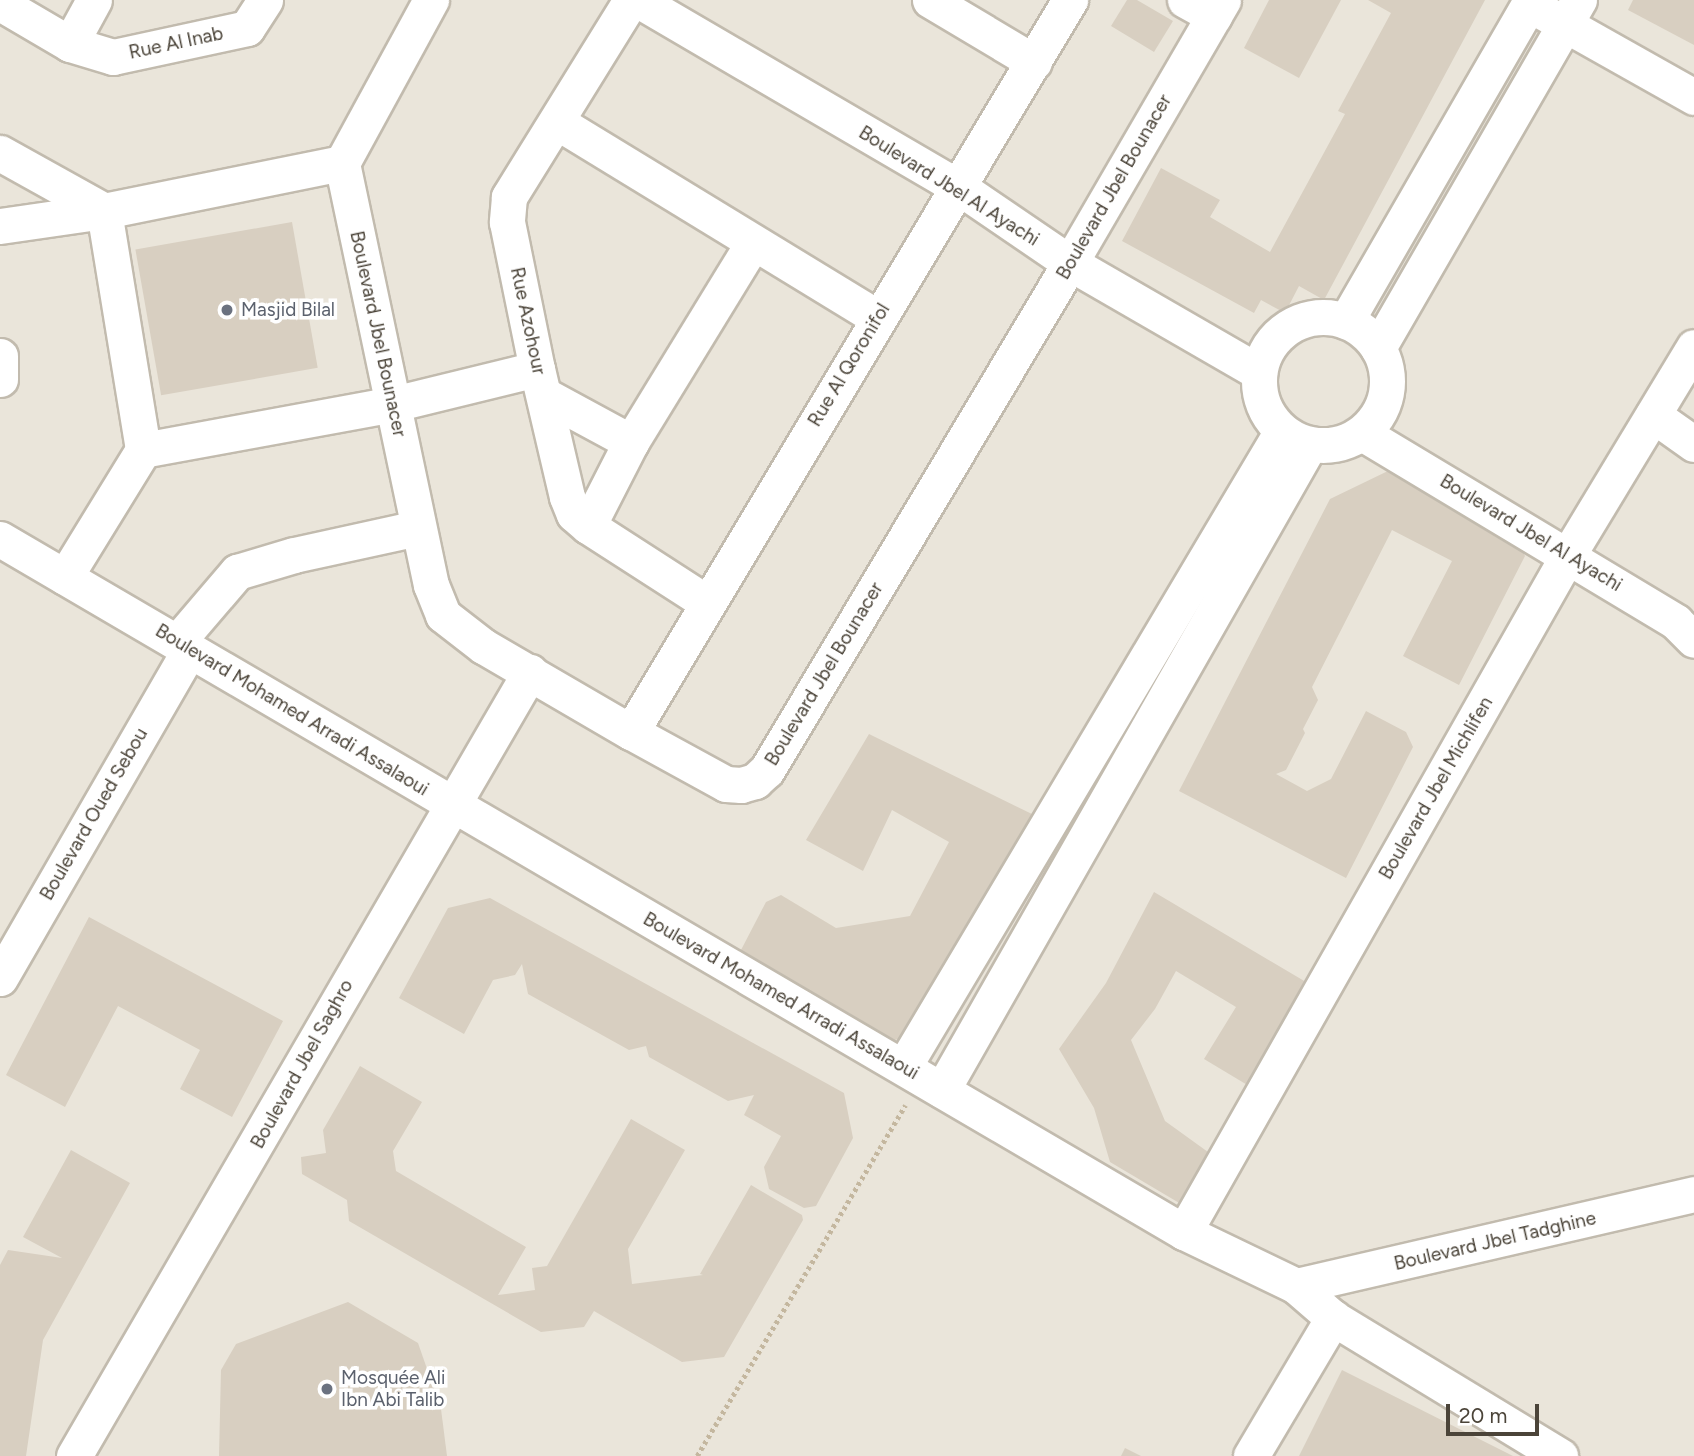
<!DOCTYPE html>
<meta charset="utf-8">
<style>
body{margin:0}
#map{position:relative;width:1694px;height:1456px;overflow:hidden;background:#f6f3ec;font-family:Figtree,sans-serif}
div>[style]{position:absolute}
.residential>*{inset:0;background:#eae5da;transform-origin:0 0}
.building>*{inset:0;background:#d8cfc1;transform-origin:0 0}
.path>*{height:4.5px;margin-top:-2.25px;transform-origin:0;background:repeating-linear-gradient(90deg,#c4b79f 0 3.5px,transparent 0 7px)}
.roads{filter:drop-shadow(2px 0 #c2bbae) drop-shadow(-2px 0 #c2bbae) drop-shadow(0 2px #c2bbae) drop-shadow(0 -2px #c2bbae)}
.minor>*{height:35px;margin:-17.5px;padding:0 17.5px;transform-origin:17.5px;border-radius:17.5px;background:#fff}
.minor>.ring{margin:-17.5px;padding:0;box-sizing:content-box;background:none;border:35px solid #fff;border-radius:50%}
.dots>*{width:19px;height:19px;translate:-50% -50%;box-sizing:border-box;border:4px solid #fff;border-radius:50%}
span{translate:-50% -50%;white-space:nowrap;text-align:center;line-height:1.15;-webkit-text-stroke:7px #fff;paint-order:stroke}
.street-label{font-size:19px;color:#4b4439}
.worship-label{font-size:19px;color:#5b616d}
.left{translate:0 -50%;text-align:left}
.scale{position:absolute;left:1446px;top:1404px;width:93px;height:32px;box-sizing:border-box;border:4px solid #4b4439;border-top:0;padding-left:9px;font-size:21px;line-height:24px;white-space:nowrap;color:#4b4439;-webkit-text-stroke:5px #fff;paint-order:stroke}
</style>
<div id="map">
<div class="residential">
<i style="left:0;top:0;width:1694px;height:1456px"></i>
</div>
<div class="building">
<i style="clip-path:polygon(1127px 0,1137px 0,1173px 21px,1154px 52px,1111px 26px)"></i>
<i style="clip-path:polygon(1269px 0,1341px 0,1299px 78px,1244px 48px)"></i>
<i style="clip-path:polygon(1368px 0,1485px 0,1324px 300px,1299px 286px,1285px 313px,1261px 300px,1254px 313px,1122px 241px,1161px 168px,1220px 200px,1210px 217px,1270px 252px,1345px 114px,1338px 111px,1391px 13px)"></i>
<i style="clip-path:polygon(1633px 0,1694px 0,1694px 45px,1628px 10px)"></i>
<i style="left:292px;top:222px;width:148px;height:159px;rotate:80deg"></i>
<i style="clip-path:polygon(1390px 470px,1515px 535px,1525px 556px,1459px 685px,1403px 656px,1452px 561px,1392px 530px,1312px 687px,1318px 700px,1303px 729px,1305px 733px,1286px 770px,1276px 774px,1307px 791px,1331px 779px,1366px 711px,1406px 732px,1413px 747px,1346px 878px,1179px 791px,1330px 499px)"></i>
<i style="clip-path:polygon(869px 734px,1034px 815px,903px 1037px,884px 1044px,741px 950px,766px 902px,781px 895px,836px 928px,910px 916px,949px 842px,892px 810px,863px 871px,806px 840px)"></i>
<i style="clip-path:polygon(1154px 892px,1311px 985px,1249px 1086px,1204px 1059px,1236px 1007px,1176px 971px,1155px 1009px,1131px 1040px,1165px 1121px,1208px 1152px,1186px 1207px,1110px 1162px,1094px 1108px,1059px 1049px,1106px 983px)"></i>
<i style="clip-path:polygon(490px 898px,844px 1093px,853px 1138px,816px 1206px,804px 1208px,769px 1189px,764px 1167px,781px 1136px,744px 1115px,754px 1095px,728px 1101px,649px 1057px,646px 1046px,629px 1050px,528px 994px,522px 964px,515px 975px,493px 980px,464px 1034px,399px 998px,448px 908px)"></i>
<i style="clip-path:polygon(89px 917px,283px 1021px,232px 1117px,180px 1089px,200px 1050px,118px 1006px,65px 1107px,6px 1075px)"></i>
<i style="clip-path:polygon(360px 1066px,422px 1102px,393px 1151px,396px 1171px,526px 1247px,498px 1295px,535px 1290px,532px 1268px,547px 1266px,631px 1119px,685px 1150px,628px 1249px,632px 1284px,703px 1275px,700px 1274px,751px 1185px,802px 1215px,803px 1220px,724px 1357px,682px 1362px,594px 1311px,584px 1327px,541px 1332px,349px 1221px,347px 1200px,302px 1174px,301px 1157px,326px 1153px,323px 1130px)"></i>
<i style="clip-path:polygon(71px 1150px,130px 1183px,43px 1340px,26px 1456px,0 1456px,0 1265px,8px 1250px,62px 1258px,23px 1237px)"></i>
<i style="clip-path:polygon(348px 1302px,418px 1343px,441px 1409px,447px 1456px,219px 1456px,221px 1370px,236px 1344px)"></i>
<i style="clip-path:polygon(1342px 1370px,1513px 1456px,1299px 1456px)"></i>
<i style="clip-path:polygon(1125px 1448px,1141px 1456px,1121px 1456px)"></i>
</div>
<div class="path">
<i style="left:697px;top:1456px;width:408px;rotate:-59.3deg"></i>
</div>
<div class="roads">
<div class="minor">
<i style="left:631px;top:0;width:232px;rotate:121.8deg"></i>
<i style="left:509px;top:197px;width:25px;rotate:95deg"></i>
<i style="left:507px;top:222px;width:150px;rotate:78.5deg"></i>
<i style="left:537px;top:369px;width:131px;rotate:76.8deg"></i>
<i style="left:567px;top:497px;width:18px;rotate:68deg"></i>
<i style="left:574px;top:514px;width:18px;rotate:41deg"></i>
<i style="left:588px;top:526px;width:140px;rotate:32.8deg"></i>
<i style="left:638px;top:0;width:373px;rotate:30.3deg"></i>
<i style="left:960px;top:188px;width:133px;rotate:34.3deg"></i>
<i style="left:1070px;top:263px;width:218px;rotate:30deg"></i>
<i style="left:930px;top:0;width:121px;rotate:30.8deg"></i>
<i style="left:1185px;top:0;width:33px;rotate:29deg"></i>
<i style="left:0;top:3px;width:81px;rotate:30.4deg"></i>
<i style="left:70px;top:44px;width:45px;rotate:16.8deg"></i>
<i style="left:113px;top:57px;width:137px;rotate:-12.2deg"></i>
<i style="left:247px;top:28px;width:33px;rotate:-57deg"></i>
<i style="left:1545px;top:13px;width:171px;rotate:29.4deg"></i>
<i style="left:70px;top:44px;width:50px;rotate:-61.4deg"></i>
<i style="left:557px;top:122px;width:375px;rotate:31.4deg"></i>
<i style="left:0;top:153px;width:119px;rotate:29.1deg"></i>
<i style="left:104px;top:211px;width:242px;rotate:80.7deg"></i>
<i style="left:143px;top:450px;width:149px;rotate:121.6deg"></i>
<i style="left:342px;top:163px;width:431px;rotate:78.1deg"></i>
<i style="left:431px;top:585px;width:32px;rotate:68deg"></i>
<i style="left:443px;top:615px;width:51px;rotate:37.8deg"></i>
<i style="left:483px;top:646px;width:171px;rotate:30.2deg"></i>
<i style="left:631px;top:732px;width:108px;rotate:28.7deg"></i>
<i style="left:726px;top:784px;width:15px;rotate:4deg"></i>
<i style="left:741px;top:785px;width:15px;rotate:-16deg"></i>
<i style="left:755px;top:781px;width:16px;rotate:-43deg"></i>
<i style="left:767px;top:770px;width:591px;rotate:-59.14deg"></i>
<i style="left:1070px;top:263px;width:304px;rotate:-59.8deg"></i>
<i style="left:0;top:226px;width:105px;rotate:-8.2deg"></i>
<i style="left:104px;top:211px;width:243px;rotate:-11.4deg"></i>
<i style="left:342px;top:163px;width:186px;rotate:-61.4deg"></i>
<i class="ring" style="left:1259px;top:317px;width:93px;height:93px"></i>
<i style="left:1346px;top:321px;width:370px;rotate:-60deg"></i>
<i style="left:1378px;top:348px;width:402px;rotate:-60deg"></i>
<i style="left:0;top:356px;width:23px;rotate:90deg"></i>
<i style="left:544px;top:395px;width:99px;rotate:28.4deg"></i>
<i style="left:1653px;top:415px;width:50px;rotate:35.3deg"></i>
<i style="left:1362px;top:433px;width:366px;rotate:31deg"></i>
<i style="left:1676px;top:622px;width:25px;rotate:45deg"></i>
<i style="left:143px;top:450px;width:254px;rotate:-10.4deg"></i>
<i style="left:393px;top:404px;width:148px;rotate:-13.7deg"></i>
<i style="left:588px;top:526px;width:94px;rotate:-62.9deg"></i>
<i style="left:631px;top:442px;width:233px;rotate:-58.5deg"></i>
<i style="left:0;top:539px;width:1372px;rotate:30.34deg"></i>
<i style="left:1184px;top:1232px;width:124px;rotate:25.7deg"></i>
<i style="left:1296px;top:1286px;width:49px;rotate:40.9deg"></i>
<i style="left:1333px;top:1318px;width:266px;rotate:31.3deg"></i>
<i style="left:178px;top:641px;width:91px;rotate:-49.5deg"></i>
<i style="left:237px;top:572px;width:59px;rotate:-16.6deg"></i>
<i style="left:294px;top:555px;width:127px;rotate:-12.3deg"></i>
<i style="left:631px;top:732px;width:854px;rotate:-59.05deg"></i>
<i style="left:0;top:978px;width:378px;rotate:-60deg"></i>
<i style="left:904px;top:1066px;width:739px;rotate:-59.24deg"></i>
<i style="left:942px;top:1090px;width:743px;rotate:-60.33deg"></i>
<i style="left:1184px;top:1232px;width:778px;rotate:-60.44deg"></i>
<i style="left:1568px;top:555px;width:243px;rotate:-58.8deg"></i>
<i style="left:1296px;top:1286px;width:408px;rotate:-13deg"></i>
<i style="left:74px;top:1456px;width:907px;rotate:-59.82deg"></i>
<i style="left:1251px;top:1456px;width:161px;rotate:-59.3deg"></i>
</div>
</div>
<div class="dots">
<i style="left:227px;top:310px;background:#6b7280"></i>
<i style="left:327px;top:1389px;background:#6b7280"></i>
</div>
<div class="street-label">
<span style="left:176px;top:43px;rotate:-12deg">Rue Al Inab</span>
<span style="left:949px;top:186px;rotate:32deg">Boulevard Jbel Al Ayachi</span>
<span style="left:1114px;top:187px;rotate:-60deg">Boulevard Jbel Bounacer</span>
<span style="left:528px;top:321px;rotate:78deg">Rue Azohour</span>
<span style="left:378px;top:334px;rotate:78deg">Boulevard Jbel Bounacer</span>
<span style="left:849px;top:365px;rotate:-59deg">Rue Al Qoronifol</span>
<span style="left:1531px;top:533px;rotate:31deg">Boulevard Jbel Al Ayachi</span>
<span style="left:824px;top:674px;rotate:-59deg">Boulevard Jbel Bounacer</span>
<span style="left:292px;top:710px;rotate:31deg">Boulevard Mohamed Arradi Assalaoui</span>
<span style="left:1436px;top:788px;rotate:-60deg">Boulevard Jbel Michlifen</span>
<span style="left:94px;top:814px;rotate:-60deg">Boulevard Oued Sebou</span>
<span style="left:781px;top:996px;rotate:30deg">Boulevard Mohamed Arradi Assalaoui</span>
<span style="left:302px;top:1064px;rotate:-61deg">Boulevard Jbel Saghro</span>
<span style="left:1495px;top:1241px;rotate:-13deg">Boulevard Jbel Tadghine</span>
</div>
<div class="worship-label">
<span class="left" style="left:241px;top:310px">Masjid Bilal</span>
<span class="left" style="left:341px;top:1389px">Mosquée Ali<br>Ibn Abi Talib</span>
</div>
<div class="scale">20 m</div>
</div>
